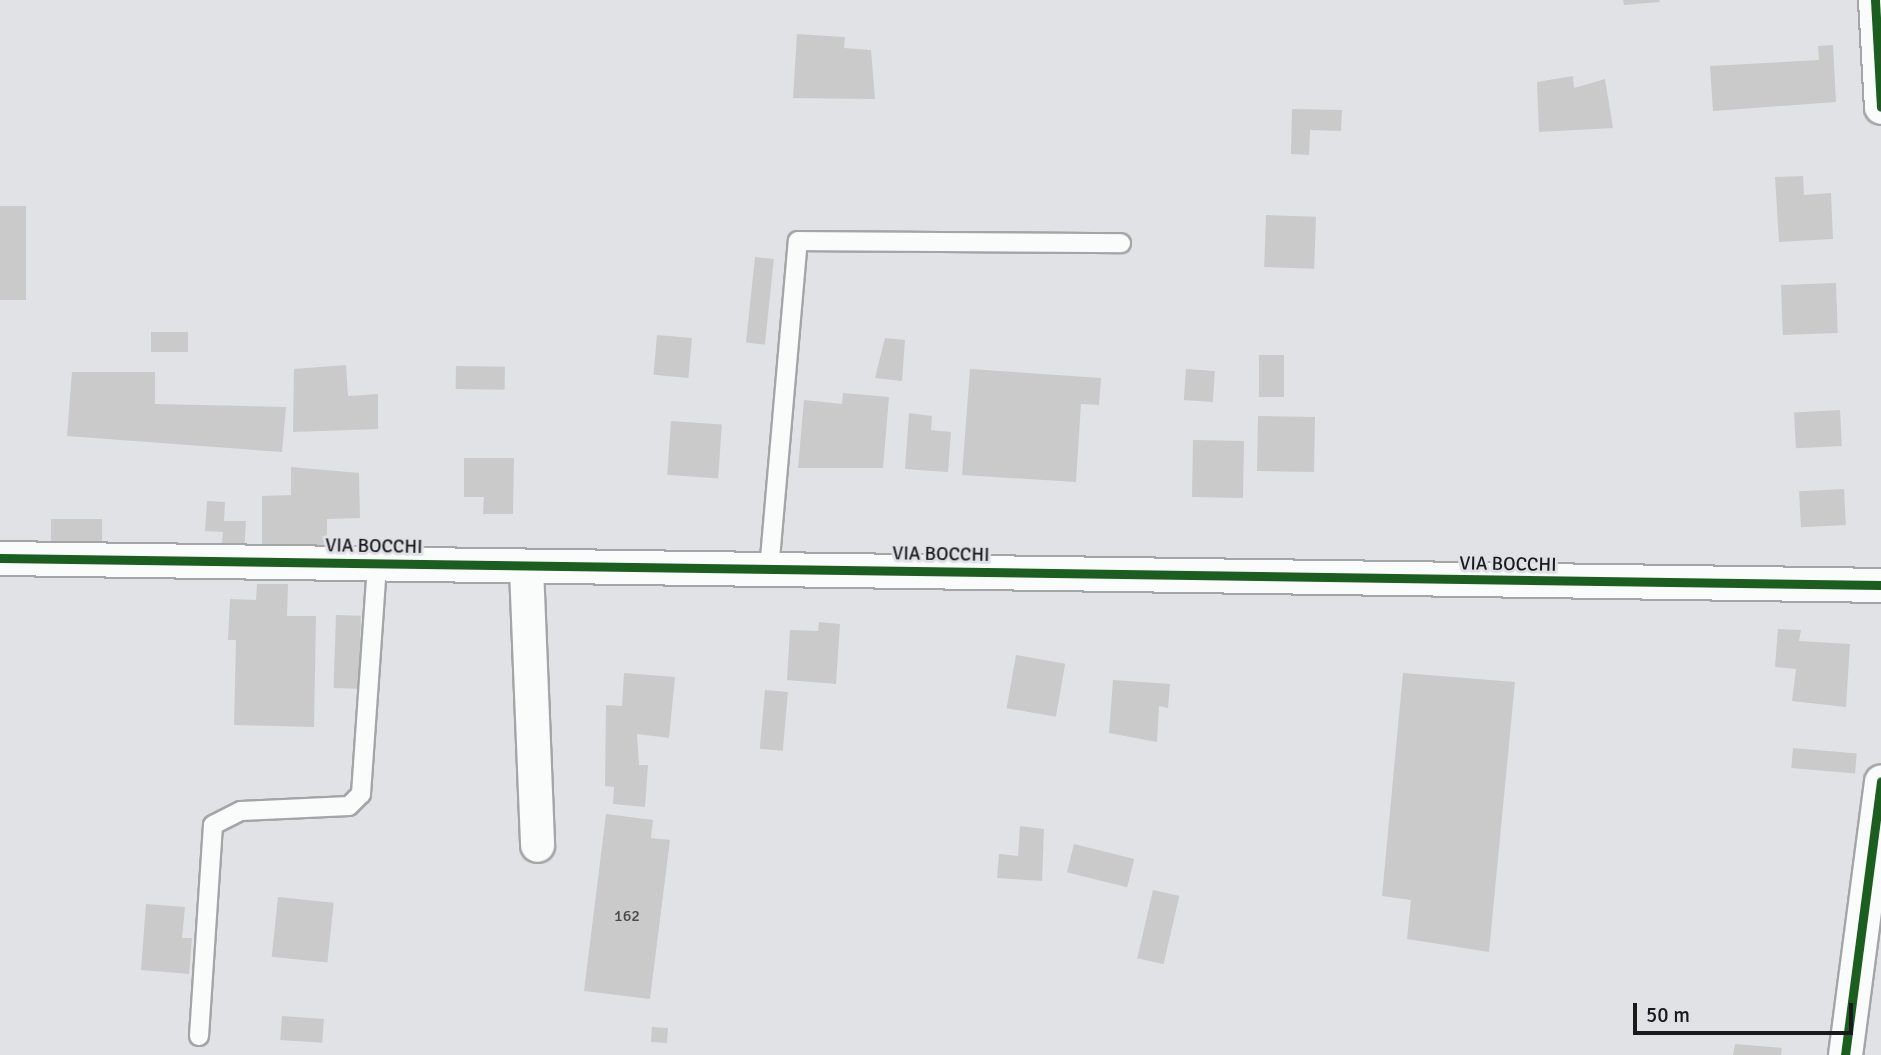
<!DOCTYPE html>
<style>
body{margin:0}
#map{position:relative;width:1881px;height:1055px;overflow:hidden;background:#e1e2e6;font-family:Signika,sans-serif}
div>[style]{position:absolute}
.building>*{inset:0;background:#cacacb;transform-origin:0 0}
.roads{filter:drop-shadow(2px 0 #a4a5a7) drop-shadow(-2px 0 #a4a5a7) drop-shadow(0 2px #a4a5a7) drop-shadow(0 -2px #a4a5a7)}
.lane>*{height:18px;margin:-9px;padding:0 9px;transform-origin:9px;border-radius:9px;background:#fafbfb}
.street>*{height:33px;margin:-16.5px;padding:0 16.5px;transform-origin:16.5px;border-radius:16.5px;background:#fafbfb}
.cycleway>*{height:9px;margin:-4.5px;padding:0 4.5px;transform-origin:4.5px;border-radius:4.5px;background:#1b5e20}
span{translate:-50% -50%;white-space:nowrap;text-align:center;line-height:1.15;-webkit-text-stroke:6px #e0e1e7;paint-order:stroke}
.number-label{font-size:16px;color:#48494a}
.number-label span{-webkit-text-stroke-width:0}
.street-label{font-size:19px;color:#191a1c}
.scale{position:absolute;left:1633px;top:1003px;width:220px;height:32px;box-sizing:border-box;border:4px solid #191a1c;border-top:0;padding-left:9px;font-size:21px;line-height:24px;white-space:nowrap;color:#191a1c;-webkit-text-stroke:5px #e0e1e7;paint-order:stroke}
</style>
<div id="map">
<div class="building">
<i style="clip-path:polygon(1623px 0,1659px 0,1660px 2px,1624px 5px)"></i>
<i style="clip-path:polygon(797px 34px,845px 37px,844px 48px,871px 50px,875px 99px,793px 98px)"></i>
<i style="clip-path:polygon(1833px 45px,1836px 102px,1713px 111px,1710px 66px,1819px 60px,1818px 46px)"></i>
<i style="clip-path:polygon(1573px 76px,1574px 88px,1605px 79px,1613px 128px,1539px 132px,1537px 82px)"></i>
<i style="clip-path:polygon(1292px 109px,1342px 110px,1341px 131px,1310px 130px,1309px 155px,1291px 154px)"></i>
<i style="clip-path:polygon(1803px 176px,1804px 195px,1831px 193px,1833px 239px,1779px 242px,1775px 177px)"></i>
<i style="left:0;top:206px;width:26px;height:94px"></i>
<i style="left:1266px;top:215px;width:50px;height:52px;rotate:2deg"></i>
<i style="left:755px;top:257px;width:19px;height:86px;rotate:6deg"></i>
<i style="left:1836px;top:283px;width:50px;height:55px;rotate:88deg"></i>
<i style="left:188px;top:332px;width:20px;height:37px;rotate:90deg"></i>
<i style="left:657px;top:335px;width:35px;height:40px;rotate:5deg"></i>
<i style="clip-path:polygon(885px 338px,905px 340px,902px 381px,875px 378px)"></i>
<i style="left:1259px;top:355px;width:25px;height:42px"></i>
<i style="clip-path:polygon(346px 365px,348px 396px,378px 394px,378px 429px,293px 432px,294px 369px)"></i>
<i style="left:456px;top:366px;width:49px;height:23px;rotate:1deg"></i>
<i style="clip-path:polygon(970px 369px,1101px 378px,1099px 405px,1081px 404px,1076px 482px,962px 475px)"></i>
<i style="left:1186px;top:369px;width:29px;height:31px;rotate:4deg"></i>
<i style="clip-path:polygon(72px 372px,155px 372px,155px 404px,286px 407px,282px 452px,67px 436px)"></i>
<i style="clip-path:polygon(843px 393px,889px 397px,883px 468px,798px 468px,804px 400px,842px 404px)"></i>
<i style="left:1840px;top:410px;width:36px;height:46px;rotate:87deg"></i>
<i style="clip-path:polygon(909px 413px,932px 416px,931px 430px,951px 432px,948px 472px,905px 469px)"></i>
<i style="left:1258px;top:416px;width:57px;height:55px;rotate:1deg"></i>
<i style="left:671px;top:421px;width:51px;height:54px;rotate:4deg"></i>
<i style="left:1193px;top:440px;width:51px;height:57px;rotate:1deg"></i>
<i style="clip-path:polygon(464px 458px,514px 458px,513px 514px,483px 514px,484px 497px,464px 497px)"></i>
<i style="clip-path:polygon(291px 467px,359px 473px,360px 518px,327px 519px,327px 546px,262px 546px,262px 496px,291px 495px)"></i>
<i style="left:1844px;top:489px;width:36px;height:45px;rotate:87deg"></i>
<i style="clip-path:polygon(207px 501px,225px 502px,224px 521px,246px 521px,244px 554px,221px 553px,223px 532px,205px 531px)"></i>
<i style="left:102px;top:519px;width:24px;height:51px;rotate:90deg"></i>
<i style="clip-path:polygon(257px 584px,288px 584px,287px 616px,316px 616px,314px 727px,234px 725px,236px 640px,228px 640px,230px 599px,256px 600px)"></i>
<i style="left:336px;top:615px;width:25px;height:73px;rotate:2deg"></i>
<i style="clip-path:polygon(819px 622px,840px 624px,836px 684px,787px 680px,790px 630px,818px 631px)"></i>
<i style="clip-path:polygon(1778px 629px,1801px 630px,1799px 641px,1850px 644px,1846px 707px,1792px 701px,1796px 669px,1775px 667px)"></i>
<i style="left:1016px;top:655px;width:50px;height:54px;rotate:10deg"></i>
<i style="clip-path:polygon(624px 673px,675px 677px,669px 738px,637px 734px,639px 765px,648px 765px,645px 807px,613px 804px,614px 787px,605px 786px,606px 705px,622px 706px)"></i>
<i style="clip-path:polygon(1403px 673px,1515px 682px,1489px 952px,1407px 939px,1411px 900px,1382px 896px)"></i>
<i style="clip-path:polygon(1113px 680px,1170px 684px,1168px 708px,1159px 706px,1157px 742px,1109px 733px)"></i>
<i style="left:765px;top:690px;width:23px;height:59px;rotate:5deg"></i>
<i style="left:1793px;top:748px;width:64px;height:20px;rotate:5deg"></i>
<i style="clip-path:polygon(606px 814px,653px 820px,651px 838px,670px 840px,650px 999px,584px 991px)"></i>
<i style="clip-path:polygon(1020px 826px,1044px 829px,1042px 881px,997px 878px,999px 854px,1018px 856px)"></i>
<i style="left:1074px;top:844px;width:62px;height:29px;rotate:14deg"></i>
<i style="left:1153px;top:890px;width:27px;height:70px;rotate:13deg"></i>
<i style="left:278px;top:897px;width:56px;height:60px;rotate:6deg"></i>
<i style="clip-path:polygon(146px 904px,185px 907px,182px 938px,192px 938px,189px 974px,141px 970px)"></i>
<i style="left:282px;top:1016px;width:42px;height:24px;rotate:4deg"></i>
<i style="left:652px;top:1027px;width:16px;height:15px;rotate:4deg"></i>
<i style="clip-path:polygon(1735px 1044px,1782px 1048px,1781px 1055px,1733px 1055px)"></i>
</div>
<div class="roads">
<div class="lane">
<i style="left:769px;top:570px;width:330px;rotate:-85deg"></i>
<i style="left:798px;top:241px;width:323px;rotate:0.4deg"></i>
<i style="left:199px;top:1036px;width:211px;rotate:-86.2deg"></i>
<i style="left:213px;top:825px;width:31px;rotate:-27deg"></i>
<i style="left:241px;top:811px;width:108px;rotate:-2.7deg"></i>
<i style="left:349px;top:806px;width:17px;rotate:-45deg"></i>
<i style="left:361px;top:794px;width:230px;rotate:-86deg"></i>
</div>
<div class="street">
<i style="left:1875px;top:0;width:107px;rotate:86.8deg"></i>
<i style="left:0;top:558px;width:1881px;rotate:0.82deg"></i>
<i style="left:526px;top:568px;width:277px;rotate:87.7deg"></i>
<i style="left:1845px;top:1055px;width:276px;rotate:-82.5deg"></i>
</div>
</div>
<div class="cycleway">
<i style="left:1875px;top:0;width:107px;rotate:86.8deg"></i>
<i style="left:0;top:558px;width:1881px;rotate:0.82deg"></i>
<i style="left:1845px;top:1055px;width:276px;rotate:-82.5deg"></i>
</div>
<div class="number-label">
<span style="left:627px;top:916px">162</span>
</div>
<div class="street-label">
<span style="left:374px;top:547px;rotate:1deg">VIA BOCCHI</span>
<span style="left:941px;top:555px;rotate:1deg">VIA BOCCHI</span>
<span style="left:1508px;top:565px;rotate:1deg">VIA BOCCHI</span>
</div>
<div class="scale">50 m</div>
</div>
